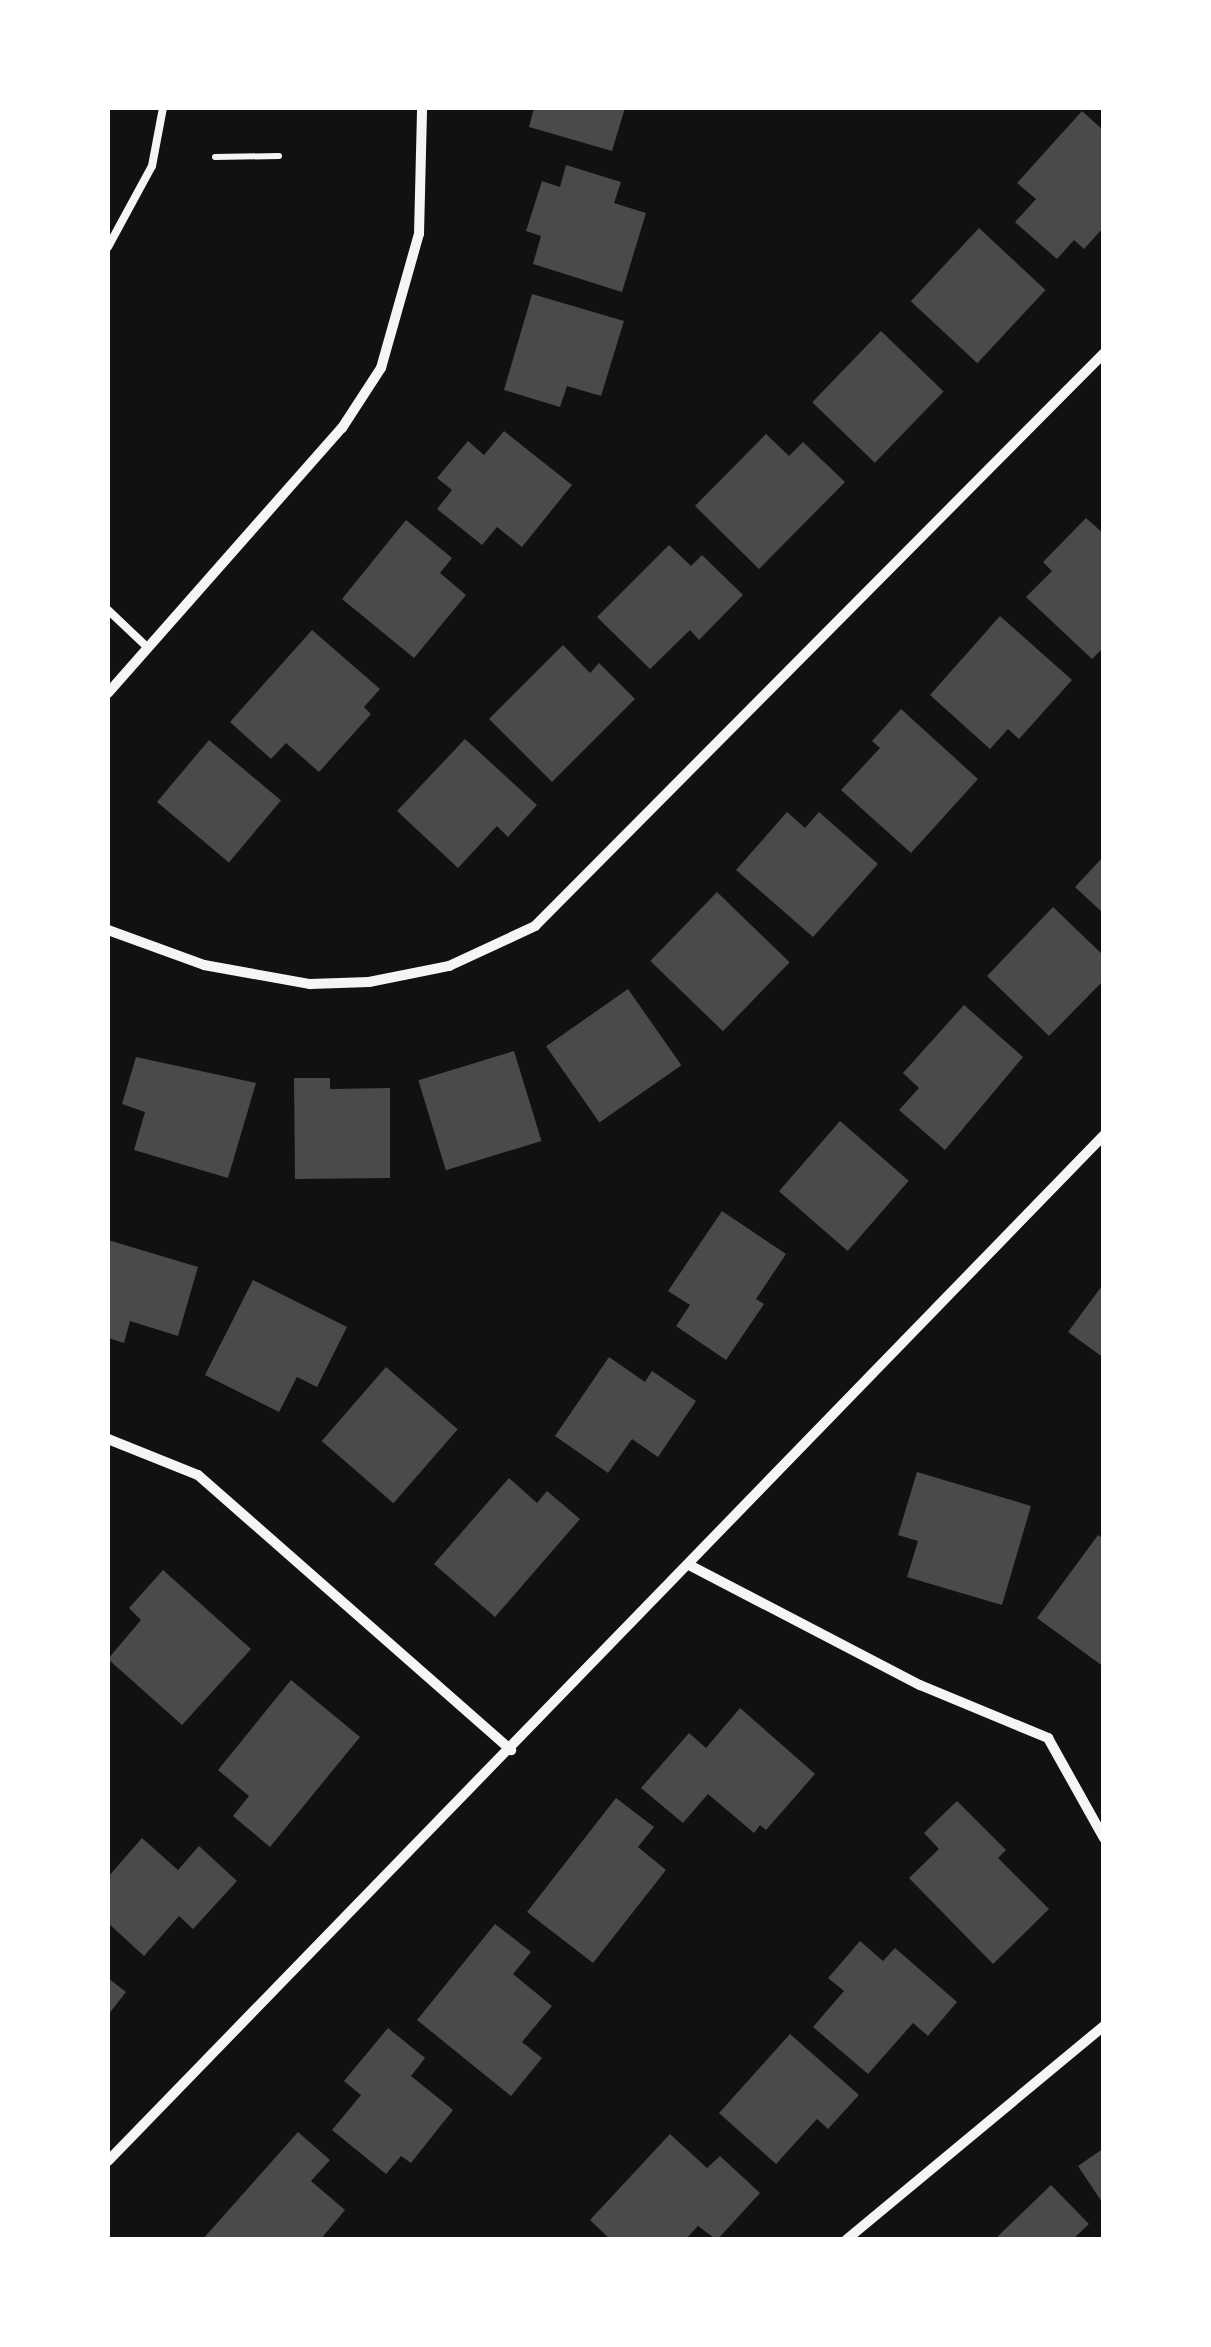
<!DOCTYPE html>
<style>
body{margin:0}
#map{position:relative;width:1211px;height:2347px;overflow:hidden;background:#111;font-family:Manrope,sans-serif}
div>[style]{position:absolute}
.building>*{inset:0;background:#4a4a4a;transform-origin:0 0}
.path>*{height:6px;margin:-3px;padding:0 3px;transform-origin:3px;border-radius:3px;background:#f5f5f5}
.service>*{height:8px;margin:-4px;padding:0 4px;transform-origin:4px;border-radius:4px;background:#f5f5f5}
.minor>*{height:10px;margin:-5px;padding:0 5px;transform-origin:5px;border-radius:5px;background:#f5f5f5}
span{translate:-50% -50%;white-space:nowrap;text-align:center;line-height:1.15;-webkit-text-stroke:8px #fff;paint-order:stroke}
.frame{position:absolute;inset:0;border:110px solid #fff;pointer-events:none}
</style>
<div id="map">
<div class="building">
<i style="clip-path:polygon(534px 108px,625px 108px,612px 151px,529px 127px)"></i>
<i style="clip-path:polygon(1082px 111px,1104px 131px,1104px 227px,1084px 249px,1074px 240px,1057px 259px,1015px 222px,1036px 199px,1017px 183px)"></i>
<i style="clip-path:polygon(566px 165px,621px 182px,614px 203px,646px 213px,622px 292px,533px 264px,541px 236px,526px 231px,542px 181px,560px 187px)"></i>
<i style="left:979px;top:228px;width:91px;height:100px;rotate:43deg"></i>
<i style="clip-path:polygon(532px 294px,624px 321px,601px 396px,567px 386px,560px 407px,504px 390px)"></i>
<i style="left:881px;top:331px;width:87px;height:99px;rotate:44deg"></i>
<i style="clip-path:polygon(504px 431px,572px 485px,522px 547px,497px 527px,482px 545px,437px 509px,452px 490px,437px 478px,468px 441px,484px 455px)"></i>
<i style="clip-path:polygon(766px 434px,789px 456px,803px 442px,845px 482px,759px 569px,695px 506px)"></i>
<i style="clip-path:polygon(1086px 518px,1104px 534px,1104px 647px,1092px 659px,1026px 597px,1052px 571px,1043px 562px)"></i>
<i style="clip-path:polygon(406px 520px,452px 558px,440px 573px,466px 595px,414px 658px,342px 599px)"></i>
<i style="clip-path:polygon(669px 545px,691px 566px,702px 555px,743px 595px,699px 640px,690px 630px,650px 669px,597px 617px)"></i>
<i style="clip-path:polygon(1000px 616px,1072px 680px,1019px 739px,1008px 729px,990px 749px,930px 695px)"></i>
<i style="clip-path:polygon(312px 630px,380px 689px,364px 707px,371px 714px,319px 772px,286px 743px,271px 759px,230px 722px)"></i>
<i style="clip-path:polygon(563px 645px,590px 673px,599px 663px,635px 699px,552px 782px,489px 719px)"></i>
<i style="clip-path:polygon(901px 709px,978px 779px,911px 853px,841px 790px,880px 748px,872px 741px)"></i>
<i style="clip-path:polygon(465px 739px,537px 805px,508px 837px,497px 826px,458px 868px,397px 811px)"></i>
<i style="left:209px;top:740px;width:94px;height:81px;rotate:40deg"></i>
<i style="clip-path:polygon(787px 812px,805px 828px,819px 812px,878px 864px,813px 937px,736px 870px)"></i>
<i style="clip-path:polygon(1104px 856px,1104px 914px,1075px 887px)"></i>
<i style="left:717px;top:892px;width:101px;height:96px;rotate:44deg"></i>
<i style="clip-path:polygon(1053px 907px,1104px 956px,1104px 980px,1049px 1036px,987px 976px)"></i>
<i style="left:628px;top:989px;width:93px;height:100px;rotate:55deg"></i>
<i style="clip-path:polygon(964px 1005px,1023px 1057px,945px 1150px,899px 1110px,919px 1088px,903px 1073px)"></i>
<i style="left:514px;top:1051px;width:94px;height:100px;rotate:73deg"></i>
<i style="clip-path:polygon(136px 1057px,256px 1083px,228px 1178px,134px 1150px,145px 1112px,122px 1104px)"></i>
<i style="clip-path:polygon(294px 1078px,330px 1078px,330px 1089px,390px 1088px,390px 1178px,295px 1179px)"></i>
<i style="left:840px;top:1121px;width:91px;height:93px;rotate:41deg"></i>
<i style="clip-path:polygon(722px 1211px,786px 1254px,756px 1299px,764px 1304px,726px 1360px,676px 1326px,690px 1305px,668px 1291px)"></i>
<i style="clip-path:polygon(108px 1240px,198px 1267px,178px 1336px,130px 1321px,124px 1343px,108px 1338px)"></i>
<i style="clip-path:polygon(253px 1280px,347px 1327px,317px 1387px,297px 1377px,279px 1412px,205px 1375px)"></i>
<i style="clip-path:polygon(1104px 1283px,1104px 1358px,1068px 1332px)"></i>
<i style="clip-path:polygon(609px 1357px,645px 1382px,652px 1371px,696px 1401px,658px 1457px,632px 1439px,608px 1473px,555px 1436px)"></i>
<i style="left:386px;top:1367px;width:95px;height:98px;rotate:41deg"></i>
<i style="clip-path:polygon(917px 1472px,1031px 1506px,1002px 1605px,907px 1577px,918px 1541px,898px 1535px)"></i>
<i style="clip-path:polygon(509px 1478px,537px 1503px,547px 1491px,580px 1519px,495px 1617px,434px 1564px)"></i>
<i style="clip-path:polygon(1098px 1535px,1104px 1539px,1104px 1667px,1037px 1618px)"></i>
<i style="clip-path:polygon(163px 1570px,251px 1649px,182px 1725px,108px 1659px,141px 1620px,129px 1608px)"></i>
<i style="clip-path:polygon(291px 1680px,360px 1737px,270px 1847px,233px 1816px,249px 1796px,218px 1770px)"></i>
<i style="clip-path:polygon(740px 1708px,815px 1774px,766px 1830px,760px 1825px,754px 1833px,708px 1794px,683px 1823px,641px 1788px,689px 1733px,706px 1748px)"></i>
<i style="clip-path:polygon(616px 1798px,654px 1827px,638px 1847px,666px 1870px,593px 1963px,527px 1912px)"></i>
<i style="clip-path:polygon(957px 1801px,1006px 1850px,998px 1858px,1049px 1909px,993px 1964px,909px 1878px,939px 1849px,924px 1833px)"></i>
<i style="clip-path:polygon(142px 1838px,178px 1870px,199px 1846px,237px 1881px,193px 1929px,179px 1916px,144px 1956px,108px 1923px,108px 1877px)"></i>
<i style="clip-path:polygon(495px 1924px,531px 1952px,513px 1974px,552px 2006px,522px 2042px,542px 2058px,511px 2096px,417px 2020px)"></i>
<i style="clip-path:polygon(860px 1941px,883px 1961px,895px 1948px,957px 2002px,928px 2036px,913px 2023px,868px 2074px,813px 2027px,844px 1991px,828px 1978px)"></i>
<i style="clip-path:polygon(108px 1978px,126px 1992px,108px 2015px)"></i>
<i style="clip-path:polygon(388px 2028px,425px 2058px,411px 2076px,453px 2110px,411px 2163px,401px 2156px,386px 2174px,332px 2130px,361px 2095px,344px 2081px)"></i>
<i style="clip-path:polygon(790px 2034px,859px 2095px,828px 2129px,817px 2119px,776px 2164px,719px 2113px)"></i>
<i style="clip-path:polygon(298px 2132px,330px 2160px,311px 2181px,345px 2210px,320px 2240px,202px 2240px)"></i>
<i style="clip-path:polygon(670px 2134px,707px 2168px,720px 2156px,760px 2193px,717px 2240px,698px 2226px,685px 2240px,611px 2240px,590px 2220px)"></i>
<i style="clip-path:polygon(1104px 2148px,1104px 2205px,1078px 2166px)"></i>
<i style="clip-path:polygon(1051px 2185px,1089px 2224px,1072px 2240px,994px 2240px)"></i>
</div>
<div class="path">
<i style="left:215px;top:157px;width:64px;rotate:-0.9deg"></i>
</div>
<div class="service">
<i style="left:108px;top:247px;width:92px;rotate:-61.5deg"></i>
<i style="left:152px;top:166px;width:59px;rotate:-79.3deg"></i>
<i style="left:108px;top:610px;width:54px;rotate:43.5deg"></i>
</div>
<div class="minor">
<i style="left:108px;top:693px;width:354px;rotate:-48.6deg"></i>
<i style="left:342px;top:428px;width:72px;rotate:-57deg"></i>
<i style="left:381px;top:368px;width:139px;rotate:-74.2deg"></i>
<i style="left:419px;top:234px;width:126px;rotate:-88.6deg"></i>
<i style="left:108px;top:930px;width:102px;rotate:20deg"></i>
<i style="left:204px;top:965px;width:108px;rotate:10.2deg"></i>
<i style="left:310px;top:984px;width:59px;rotate:-1.9deg"></i>
<i style="left:369px;top:982px;width:82px;rotate:-11.3deg"></i>
<i style="left:449px;top:966px;width:95px;rotate:-24.9deg"></i>
<i style="left:535px;top:926px;width:808px;rotate:-45.2deg"></i>
<i style="left:108px;top:1439px;width:97px;rotate:21.8deg"></i>
<i style="left:198px;top:1475px;width:417px;rotate:41.3deg"></i>
<i style="left:691px;top:1566px;width:258px;rotate:27.5deg"></i>
<i style="left:920px;top:1685px;width:139px;rotate:22.5deg"></i>
<i style="left:1048px;top:1738px;width:115px;rotate:60.8deg"></i>
<i style="left:108px;top:2161px;width:1430px;rotate:-45.85deg"></i>
<i style="left:846px;top:2240px;width:335px;rotate:-39.7deg"></i>
</div>
<div class="frame"></div>
</div>
